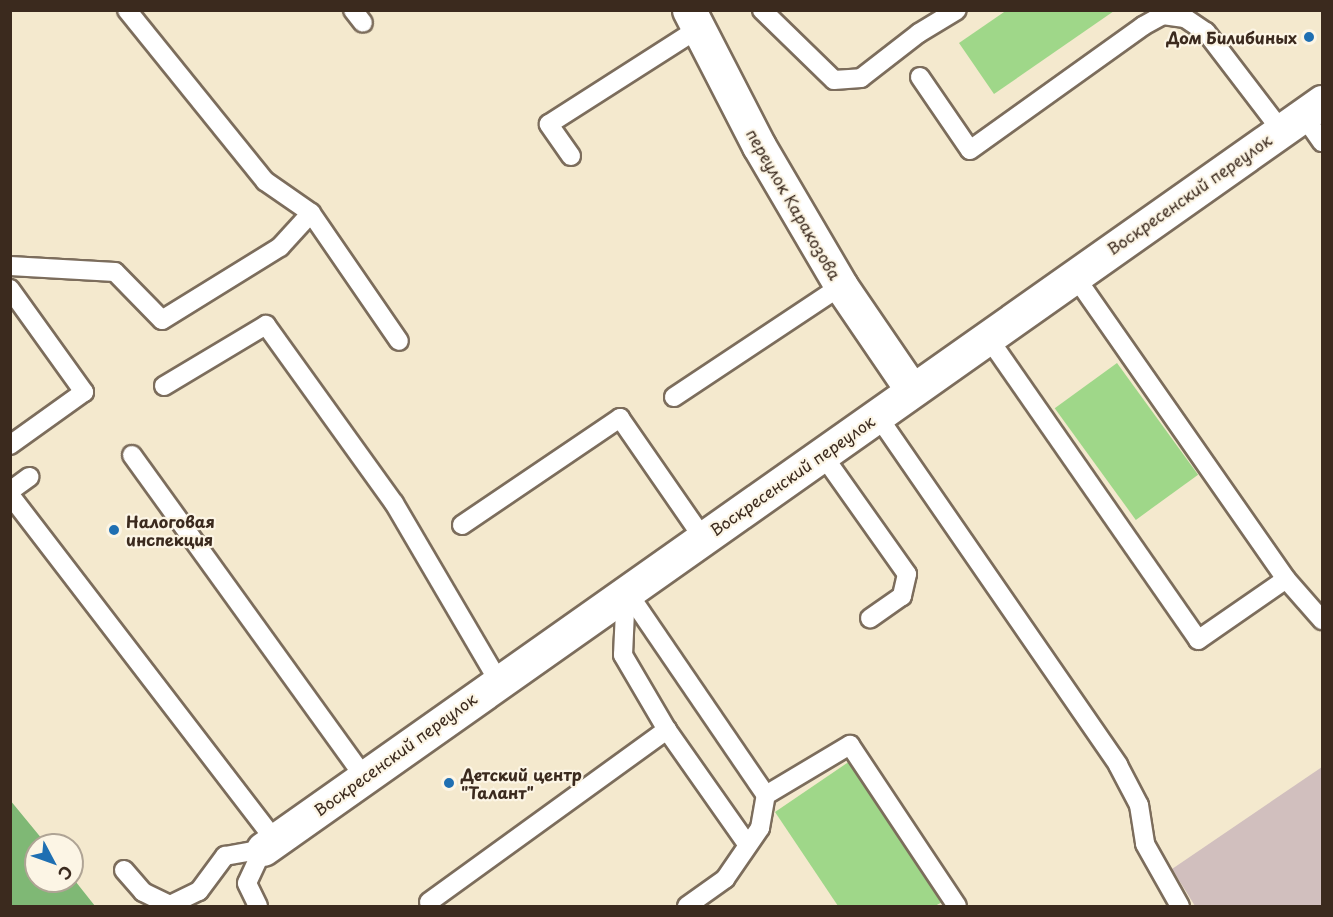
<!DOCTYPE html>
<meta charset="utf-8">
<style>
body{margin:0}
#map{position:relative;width:1333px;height:917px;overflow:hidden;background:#f4e9ce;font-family:"Playpen Sans",sans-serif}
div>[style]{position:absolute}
.industrial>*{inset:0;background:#d1bfbe}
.green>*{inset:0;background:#9fd789;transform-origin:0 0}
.forest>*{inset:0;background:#7fb875}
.roads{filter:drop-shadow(2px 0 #7c6d5c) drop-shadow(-2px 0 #7c6d5c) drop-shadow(0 2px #7c6d5c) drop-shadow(0 -2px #7c6d5c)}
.lane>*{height:18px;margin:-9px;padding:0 9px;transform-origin:9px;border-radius:9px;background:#fff}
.street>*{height:33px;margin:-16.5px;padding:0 16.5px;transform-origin:16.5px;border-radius:16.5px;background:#fff}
.dots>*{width:16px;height:16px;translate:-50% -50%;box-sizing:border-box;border:3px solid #fcf5e5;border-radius:50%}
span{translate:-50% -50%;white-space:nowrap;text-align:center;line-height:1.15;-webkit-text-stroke:4.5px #fcf5e5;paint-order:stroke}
.poi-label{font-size:16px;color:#3b2a1e;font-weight:700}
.right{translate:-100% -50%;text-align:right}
.left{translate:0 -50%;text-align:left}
.street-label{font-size:16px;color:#3b2a1e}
.frame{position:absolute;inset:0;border:12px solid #3b2a1e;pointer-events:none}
.north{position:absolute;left:24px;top:833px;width:60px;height:60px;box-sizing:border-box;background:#fcf5e5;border:2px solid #afa495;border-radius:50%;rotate:131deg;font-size:16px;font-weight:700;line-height:24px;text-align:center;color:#3b2a1e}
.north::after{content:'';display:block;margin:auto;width:21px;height:27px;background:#1f6fb2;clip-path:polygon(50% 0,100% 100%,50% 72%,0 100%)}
</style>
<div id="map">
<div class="industrial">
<i style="clip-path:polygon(1322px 767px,1322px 906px,1195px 906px,1172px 869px)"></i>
</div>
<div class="green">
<i style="clip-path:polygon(1007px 10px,1114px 10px,1114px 11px,994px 94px,959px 43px)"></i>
<i style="left:1117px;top:363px;width:138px;height:77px;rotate:54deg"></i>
<i style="clip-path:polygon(850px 761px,944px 901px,935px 906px,838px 906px,775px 812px)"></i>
</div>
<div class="forest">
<i style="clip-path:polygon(10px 800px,47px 845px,36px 845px,36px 881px,72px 881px,72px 877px,95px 906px,11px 906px)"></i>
</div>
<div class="roads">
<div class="lane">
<i style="left:127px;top:10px;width:220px;rotate:51.1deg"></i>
<i style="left:265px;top:181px;width:56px;rotate:34.8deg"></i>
<i style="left:311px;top:213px;width:155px;rotate:55.5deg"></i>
<i style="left:353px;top:10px;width:16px;rotate:52deg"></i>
<i style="left:762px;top:10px;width:100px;rotate:44.2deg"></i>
<i style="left:834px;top:80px;width:27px;rotate:-4deg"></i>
<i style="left:861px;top:78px;width:73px;rotate:-37.8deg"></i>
<i style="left:919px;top:33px;width:44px;rotate:-31.2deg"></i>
<i style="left:920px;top:77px;width:88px;rotate:55.6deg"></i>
<i style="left:970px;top:150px;width:213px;rotate:-35.6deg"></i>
<i style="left:1143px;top:26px;width:23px;rotate:-29deg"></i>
<i style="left:1163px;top:15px;width:22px;rotate:8deg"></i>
<i style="left:1185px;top:18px;width:25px;rotate:34deg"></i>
<i style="left:1206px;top:32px;width:123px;rotate:52.6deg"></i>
<i style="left:1303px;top:115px;width:33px;rotate:55deg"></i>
<i style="left:571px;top:156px;width:39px;rotate:-125deg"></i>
<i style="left:549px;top:124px;width:178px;rotate:-32.6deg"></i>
<i style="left:10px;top:266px;width:105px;rotate:3.3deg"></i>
<i style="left:115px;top:272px;width:67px;rotate:45.6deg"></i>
<i style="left:162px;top:320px;width:139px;rotate:-31.7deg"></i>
<i style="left:280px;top:247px;width:46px;rotate:-47.6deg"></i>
<i style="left:10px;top:289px;width:127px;rotate:54.3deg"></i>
<i style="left:84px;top:392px;width:91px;rotate:144.4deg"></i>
<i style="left:987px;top:336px;width:370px;rotate:55.2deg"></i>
<i style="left:1198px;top:640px;width:107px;rotate:-34.7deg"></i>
<i style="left:1286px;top:579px;width:371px;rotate:-124.9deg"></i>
<i style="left:164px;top:386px;width:119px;rotate:-30.9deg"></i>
<i style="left:266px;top:325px;width:219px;rotate:54.3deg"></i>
<i style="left:394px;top:503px;width:205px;rotate:59.6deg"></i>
<i style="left:674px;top:397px;width:201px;rotate:-33.6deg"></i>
<i style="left:877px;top:415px;width:425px;rotate:55.4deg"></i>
<i style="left:1118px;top:765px;width:45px;rotate:62.3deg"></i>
<i style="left:1139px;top:805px;width:39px;rotate:81deg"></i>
<i style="left:1145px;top:844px;width:71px;rotate:60.6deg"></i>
<i style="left:822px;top:454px;width:147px;rotate:54.7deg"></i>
<i style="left:907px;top:574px;width:23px;rotate:103deg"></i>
<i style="left:902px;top:596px;width:39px;rotate:145deg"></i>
<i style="left:132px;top:455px;width:395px;rotate:54.2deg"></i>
<i style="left:10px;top:491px;width:24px;rotate:-36deg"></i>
<i style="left:10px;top:495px;width:435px;rotate:52.5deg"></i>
<i style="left:462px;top:525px;width:191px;rotate:-34.1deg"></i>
<i style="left:620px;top:418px;width:146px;rotate:55.3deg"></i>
<i style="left:1286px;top:579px;width:55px;rotate:48.7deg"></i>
<i style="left:626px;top:590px;width:248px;rotate:55.7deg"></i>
<i style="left:766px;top:795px;width:98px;rotate:-30.8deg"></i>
<i style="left:850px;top:745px;width:193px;rotate:56.4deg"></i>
<i style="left:667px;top:730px;width:139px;rotate:54.9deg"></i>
<i style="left:124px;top:870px;width:29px;rotate:49deg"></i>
<i style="left:143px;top:892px;width:30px;rotate:26deg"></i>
<i style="left:170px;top:905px;width:32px;rotate:-26deg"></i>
<i style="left:199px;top:891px;width:44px;rotate:-53.4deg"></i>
<i style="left:225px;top:856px;width:39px;rotate:-10deg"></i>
<i style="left:429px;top:902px;width:294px;rotate:-35.9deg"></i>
<i style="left:667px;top:730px;width:87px;rotate:-120.4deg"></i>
<i style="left:623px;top:655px;width:65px;rotate:-87.4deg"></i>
<i style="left:258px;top:906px;width:25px;rotate:-116deg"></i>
<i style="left:247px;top:883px;width:38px;rotate:-65deg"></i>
<i style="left:687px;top:906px;width:47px;rotate:-35.4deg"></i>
<i style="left:725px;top:879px;width:62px;rotate:-55.5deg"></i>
<i style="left:760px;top:828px;width:34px;rotate:-80deg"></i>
</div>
<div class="street">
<i style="left:689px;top:10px;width:153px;rotate:62.8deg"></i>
<i style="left:759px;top:146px;width:162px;rotate:59.6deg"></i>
<i style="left:841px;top:286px;width:126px;rotate:55.7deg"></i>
<i style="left:263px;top:849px;width:1296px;rotate:-35.2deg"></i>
</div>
</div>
<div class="dots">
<i style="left:1309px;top:37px;background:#1f6fb2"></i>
<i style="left:114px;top:530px;background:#1f6fb2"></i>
<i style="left:449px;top:783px;background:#1f6fb2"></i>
</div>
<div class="poi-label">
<span class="right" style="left:1297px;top:37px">Дом Билибиных</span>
<span class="left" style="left:126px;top:530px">Налоговая<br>инспекция</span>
<span class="left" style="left:461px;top:783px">Детский центр<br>"Талант"</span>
</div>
<div class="street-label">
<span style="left:1189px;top:194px;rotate:-35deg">Воскресенский переулок</span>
<span style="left:794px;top:204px;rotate:60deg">переулок Каракозова</span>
<span style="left:792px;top:475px;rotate:-35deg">Воскресенский переулок</span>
<span style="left:395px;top:754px;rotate:-36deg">Воскресенский переулок</span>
</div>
<div class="frame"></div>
<div class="north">С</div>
</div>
